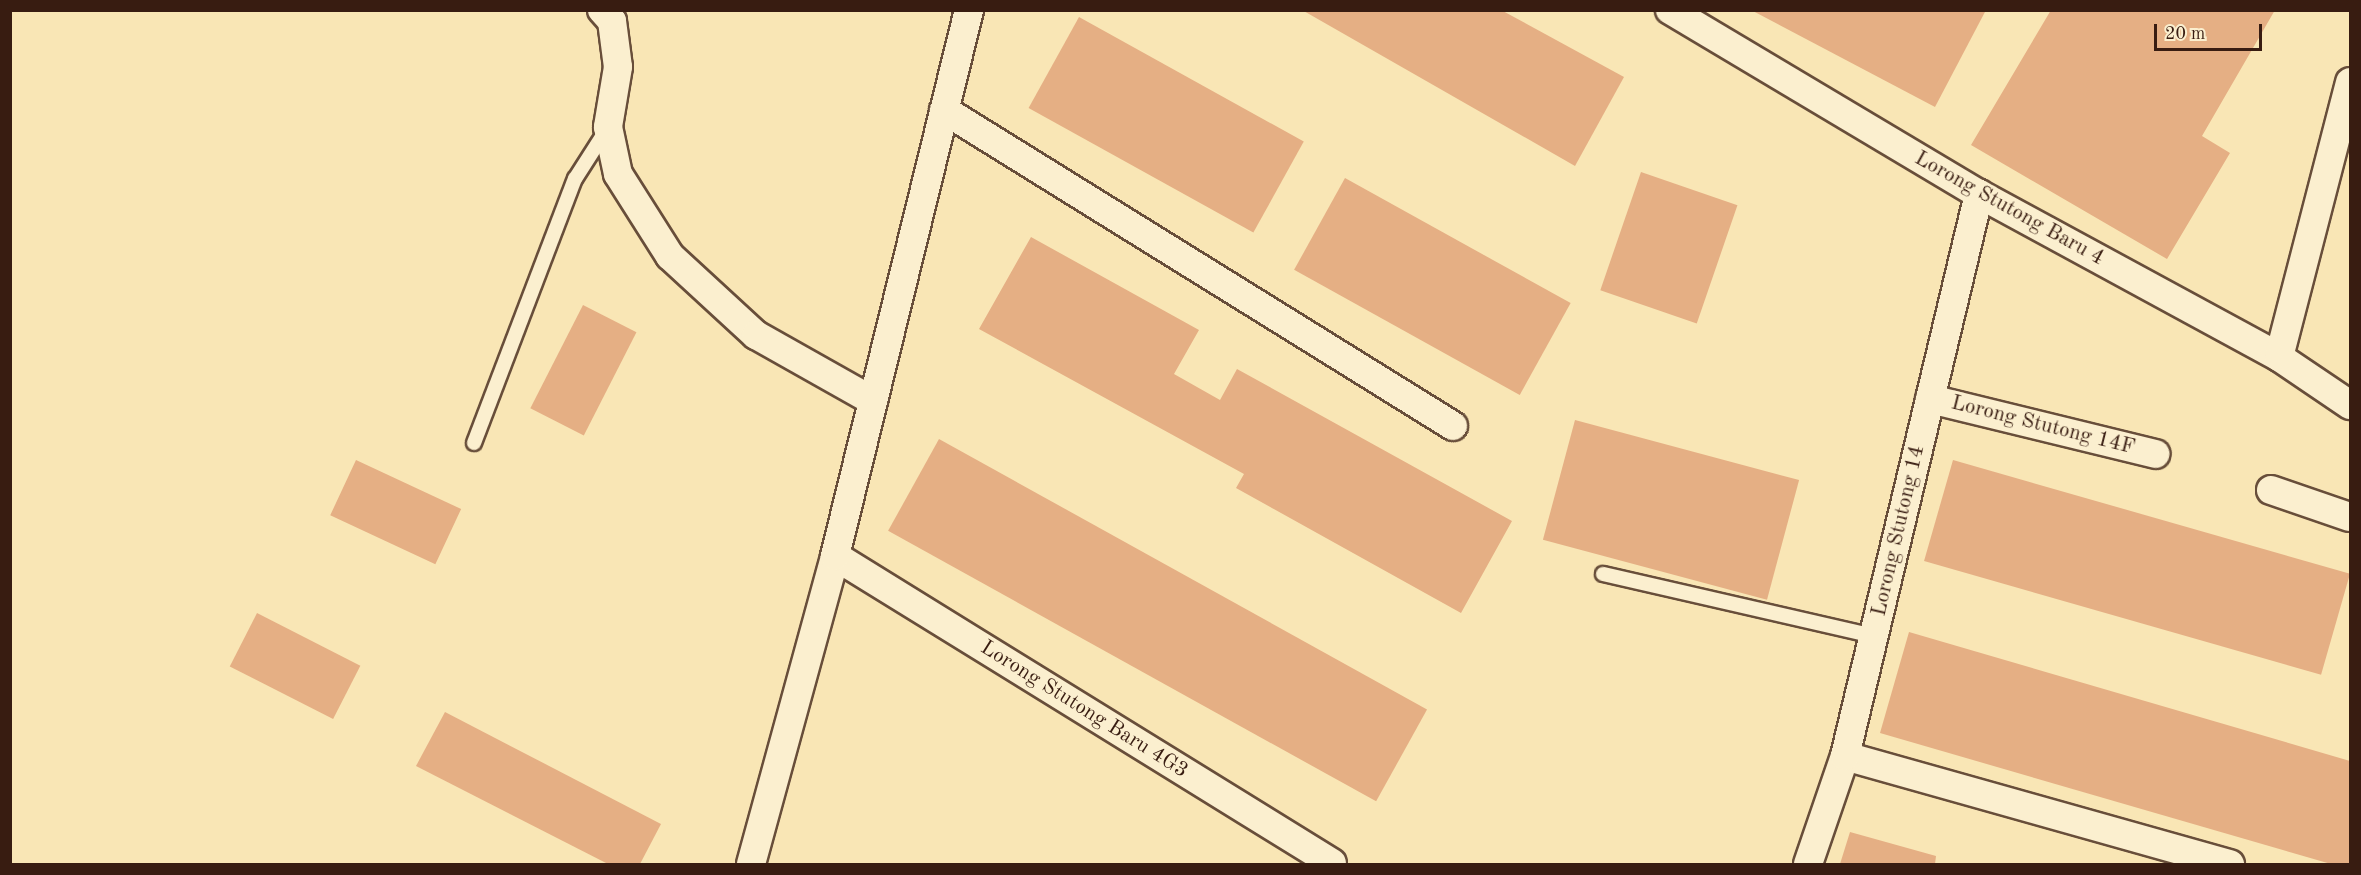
<!DOCTYPE html>
<style>
body{margin:0}
#map{position:relative;width:2361px;height:875px;overflow:hidden;background:#f9e6b5;font-family:"Old Standard TT",serif}
div>[style]{position:absolute}
.building>*{inset:0;background:#e5af84;transform-origin:0 0}
.roads{filter:drop-shadow(2px 0 #684e3a) drop-shadow(-2px 0 #684e3a) drop-shadow(0 2px #684e3a) drop-shadow(0 -2px #684e3a)}
.service>*{height:14px;margin:-7px;padding:0 7px;transform-origin:7px;border-radius:7px;background:#fbefcf}
.minor>*{height:28px;margin:-14px;padding:0 14px;transform-origin:14px;border-radius:14px;background:#fbefcf}
span{translate:-50% -50%;white-space:nowrap;text-align:center;line-height:1.15;-webkit-text-stroke:5px #fbefcf;paint-order:stroke}
.street-label{font-size:21px;color:#381c11}
.frame{position:absolute;inset:0;border:12px solid #381c11;pointer-events:none}
.scale{position:absolute;left:2154px;top:24px;width:108px;height:27px;box-sizing:border-box;border:3px solid #381c11;border-top:0;padding-left:8px;font-size:18px;line-height:21px;white-space:nowrap;color:#381c11;-webkit-text-stroke:4px #fbefcf;paint-order:stroke}
</style>
<div id="map">
<div class="building">
<i style="clip-path:polygon(1302px 10px,1501px 10px,1624px 77px,1575px 166px)"></i>
<i style="clip-path:polygon(1751px 10px,1986px 10px,1935px 107px)"></i>
<i style="clip-path:polygon(2051px 10px,2275px 10px,2202px 136px,2230px 153px,2167px 259px,1971px 145px)"></i>
<i style="left:1079px;top:17px;width:257px;height:104px;rotate:29deg"></i>
<i style="left:1641px;top:172px;width:102px;height:125px;rotate:19deg"></i>
<i style="left:1345px;top:178px;width:258px;height:105px;rotate:29deg"></i>
<i style="clip-path:polygon(1031px 237px,1199px 330px,1174px 374px,1220px 400px,1237px 369px,1512px 521px,1461px 613px,1236px 488px,1244px 474px,979px 329px)"></i>
<i style="left:583px;top:305px;width:60px;height:116px;rotate:27deg"></i>
<i style="left:1575px;top:420px;width:232px;height:124px;rotate:15deg"></i>
<i style="left:939px;top:439px;width:558px;height:105px;rotate:29deg"></i>
<i style="left:356px;top:460px;width:116px;height:61px;rotate:25deg"></i>
<i style="left:1953px;top:460px;width:413px;height:105px;rotate:16deg"></i>
<i style="left:257px;top:613px;width:116px;height:60px;rotate:27deg"></i>
<i style="clip-path:polygon(1909px 632px,2350px 761px,2350px 864px,2331px 864px,1880px 733px)"></i>
<i style="clip-path:polygon(445px 712px,661px 824px,640px 864px,608px 864px,416px 766px)"></i>
<i style="clip-path:polygon(1850px 832px,1936px 856px,1935px 864px,1840px 864px)"></i>
</div>
<div class="roads">
<div class="service">
<i style="left:474px;top:443px;width:283px;rotate:-69.1deg"></i>
<i style="left:575px;top:179px;width:59px;rotate:-57.4deg"></i>
<i style="left:1603px;top:574px;width:278px;rotate:12.9deg"></i>
</div>
<div class="minor">
<i style="left:602px;top:10px;width:15px;rotate:48deg"></i>
<i style="left:612px;top:21px;width:46px;rotate:82.6deg"></i>
<i style="left:618px;top:67px;width:61px;rotate:99.5deg"></i>
<i style="left:608px;top:127px;width:48px;rotate:78deg"></i>
<i style="left:618px;top:174px;width:97px;rotate:57.6deg"></i>
<i style="left:670px;top:256px;width:117px;rotate:42.6deg"></i>
<i style="left:756px;top:335px;width:134px;rotate:29.4deg"></i>
<i style="left:1670px;top:10px;width:360px;rotate:30.8deg"></i>
<i style="left:1979px;top:194px;width:341px;rotate:28.5deg"></i>
<i style="left:2279px;top:357px;width:86px;rotate:34.1deg"></i>
<i style="left:944px;top:110px;width:599px;rotate:31.83deg"></i>
<i style="left:2279px;top:357px;width:284px;rotate:-75.5deg"></i>
<i style="left:1930px;top:399px;width:232px;rotate:13.7deg"></i>
<i style="left:2271px;top:490px;width:83px;rotate:18.9deg"></i>
<i style="left:835px;top:556px;width:584px;rotate:31.7deg"></i>
<i style="left:1845px;top:756px;width:400px;rotate:15.7deg"></i>
<i style="left:751px;top:864px;width:319px;rotate:-74.7deg"></i>
<i style="left:835px;top:556px;width:562px;rotate:-76.21deg"></i>
<i style="left:1808px;top:864px;width:114px;rotate:-71.1deg"></i>
<i style="left:1845px;top:756px;width:578px;rotate:-76.59deg"></i>
</div>
</div>
<div class="street-label">
<span style="left:2009px;top:209px;rotate:29deg">Lorong Stutong Baru 4</span>
<span style="left:2043px;top:426px;rotate:14deg">Lorong Stutong 14F</span>
<span style="left:1899px;top:531px;rotate:-77deg">Lorong Stutong 14</span>
<span style="left:1084px;top:710px;rotate:32deg">Lorong Stutong Baru 4G3</span>
</div>
<div class="frame"></div>
<div class="scale">20 m</div>
</div>
